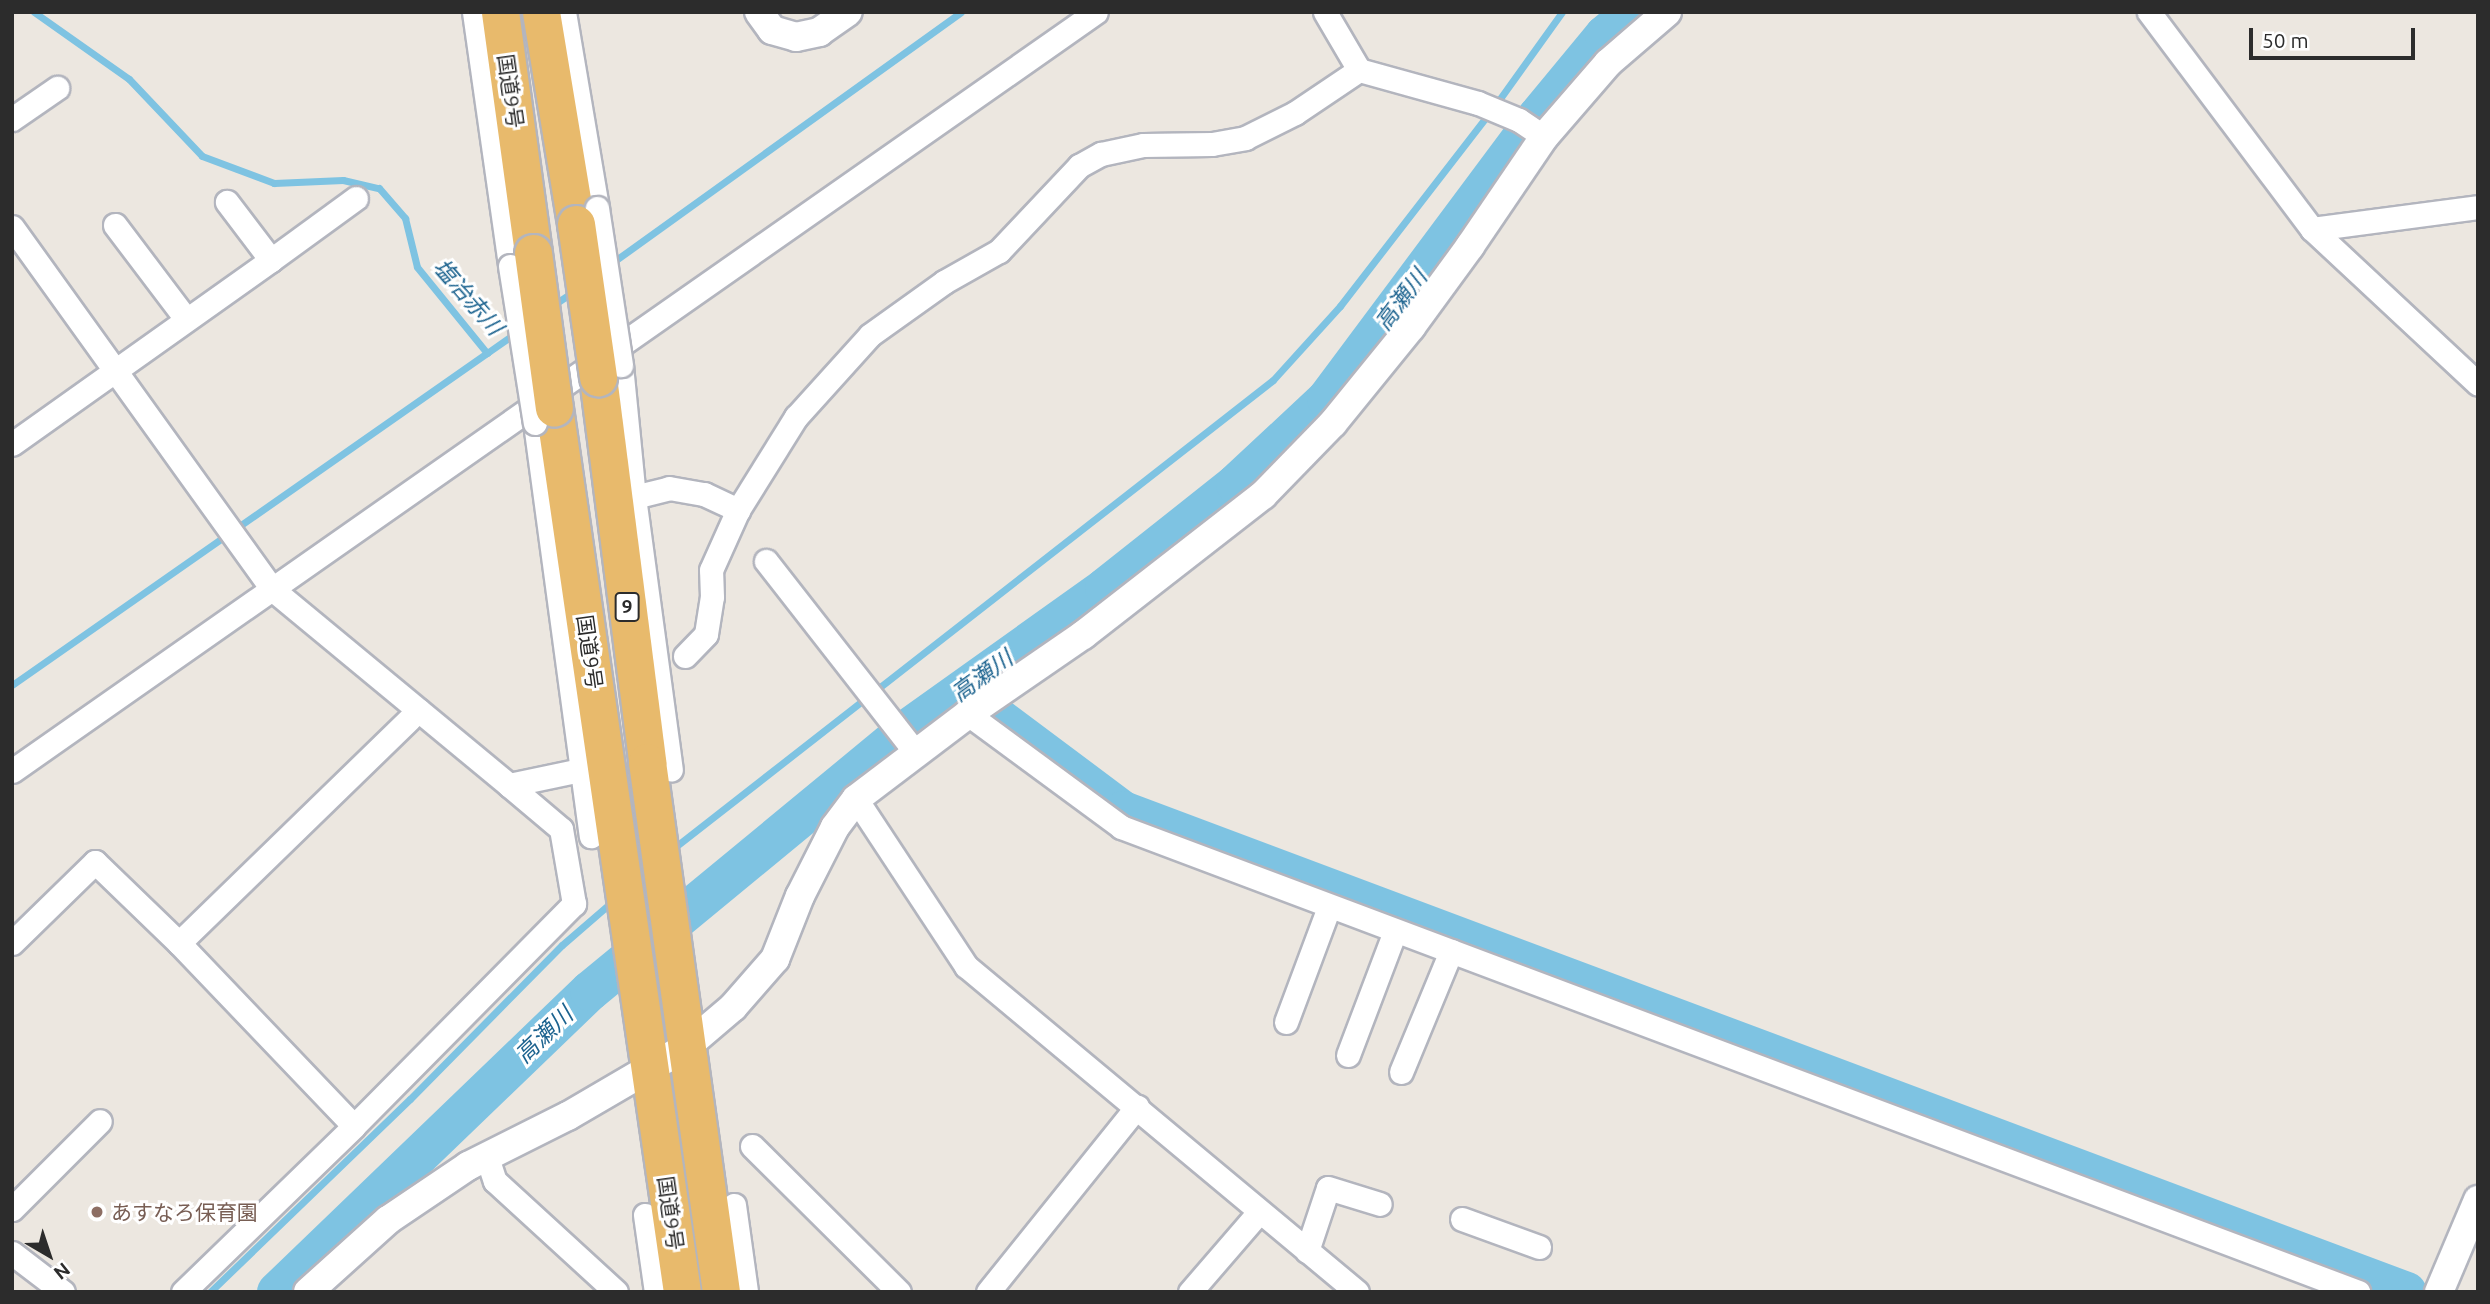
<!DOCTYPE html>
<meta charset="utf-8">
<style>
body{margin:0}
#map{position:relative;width:2490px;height:1304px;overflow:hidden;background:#ece7e0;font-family:Ubuntu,"Noto Sans JP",sans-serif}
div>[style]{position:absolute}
.stream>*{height:7px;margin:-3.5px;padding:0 3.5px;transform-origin:3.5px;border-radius:3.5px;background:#7ec3e2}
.river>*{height:40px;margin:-20px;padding:0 20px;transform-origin:20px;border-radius:20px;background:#7ec3e2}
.roads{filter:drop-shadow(2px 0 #b3b5be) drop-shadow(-2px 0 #b3b5be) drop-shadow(0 2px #b3b5be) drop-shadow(0 -2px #b3b5be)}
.minor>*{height:23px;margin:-11.5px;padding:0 11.5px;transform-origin:11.5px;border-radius:11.5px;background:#fff}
.tertiary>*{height:28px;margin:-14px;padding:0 14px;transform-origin:14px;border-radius:14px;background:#fff}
.trunk>*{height:37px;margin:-18.5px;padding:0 18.5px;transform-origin:18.5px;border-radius:18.5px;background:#e8ba6c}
.bridges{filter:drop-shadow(2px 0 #b3b5be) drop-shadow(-2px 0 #b3b5be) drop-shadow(0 2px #b3b5be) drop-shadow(0 -2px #b3b5be)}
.minor-bridge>*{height:23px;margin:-11.5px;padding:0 11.5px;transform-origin:11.5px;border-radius:11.5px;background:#fff}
.trunk-bridge>*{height:37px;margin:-18.5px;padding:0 18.5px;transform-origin:18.5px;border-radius:18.5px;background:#e8ba6c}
.dots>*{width:19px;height:19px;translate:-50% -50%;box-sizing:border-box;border:4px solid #fff;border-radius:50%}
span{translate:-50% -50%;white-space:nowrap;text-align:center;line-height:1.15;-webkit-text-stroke:6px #fff;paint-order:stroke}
.shield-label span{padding:2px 5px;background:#fff;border:2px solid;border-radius:5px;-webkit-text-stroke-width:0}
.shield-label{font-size:19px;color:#2c2c2c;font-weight:700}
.street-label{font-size:21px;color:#2c2c2c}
.education-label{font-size:21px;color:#785e54}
.left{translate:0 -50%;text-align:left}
.water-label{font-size:23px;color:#1c638f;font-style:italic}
.frame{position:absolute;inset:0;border:14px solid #2c2c2c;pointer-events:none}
.north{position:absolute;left:14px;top:1220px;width:70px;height:70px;-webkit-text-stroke:5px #fff;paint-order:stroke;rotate:141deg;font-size:19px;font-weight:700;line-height:28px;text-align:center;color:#2c2c2c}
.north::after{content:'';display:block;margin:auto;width:24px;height:32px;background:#2c2c2c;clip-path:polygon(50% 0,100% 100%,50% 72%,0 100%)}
.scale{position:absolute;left:2249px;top:28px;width:166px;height:32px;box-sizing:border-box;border:4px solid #2c2c2c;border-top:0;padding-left:9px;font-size:21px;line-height:24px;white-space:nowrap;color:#2c2c2c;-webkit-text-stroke:5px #fff;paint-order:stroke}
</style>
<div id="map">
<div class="stream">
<i style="left:34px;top:12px;width:116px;rotate:35.2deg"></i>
<i style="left:129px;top:79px;width:106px;rotate:46.5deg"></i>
<i style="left:202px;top:156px;width:77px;rotate:20.6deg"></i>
<i style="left:274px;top:183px;width:69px;rotate:-2.5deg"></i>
<i style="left:343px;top:180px;width:37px;rotate:13deg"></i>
<i style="left:379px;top:188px;width:40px;rotate:49deg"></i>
<i style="left:405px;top:218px;width:50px;rotate:76.2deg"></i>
<i style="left:417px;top:267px;width:111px;rotate:50.9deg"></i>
<i style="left:487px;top:353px;width:37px;rotate:-35deg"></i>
<i style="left:609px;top:265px;width:433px;rotate:-35.7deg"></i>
<i style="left:552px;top:306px;width:27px;rotate:-34deg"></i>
<i style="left:12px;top:685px;width:580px;rotate:-34.95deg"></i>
<i style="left:670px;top:851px;width:765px;rotate:-37.99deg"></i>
<i style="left:1273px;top:380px;width:100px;rotate:-47.8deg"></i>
<i style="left:1340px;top:306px;width:260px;rotate:-52.3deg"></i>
<i style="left:1499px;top:100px;width:108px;rotate:-54.4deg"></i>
<i style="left:210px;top:1292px;width:278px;rotate:-44deg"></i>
<i style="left:410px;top:1099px;width:216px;rotate:-45.4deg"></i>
<i style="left:562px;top:945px;width:69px;rotate:-40.9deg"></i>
</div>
<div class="river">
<i style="left:964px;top:692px;width:199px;rotate:36.8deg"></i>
<i style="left:1123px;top:811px;width:1371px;rotate:20.54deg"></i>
<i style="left:277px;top:1292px;width:434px;rotate:-43.9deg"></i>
<i style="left:590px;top:991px;width:413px;rotate:-39.5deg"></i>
<i style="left:909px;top:728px;width:241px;rotate:-35.5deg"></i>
<i style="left:1105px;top:588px;width:167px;rotate:-38.4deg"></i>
<i style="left:1236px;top:484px;width:125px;rotate:-43deg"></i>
<i style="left:1327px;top:399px;width:353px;rotate:-53.3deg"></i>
<i style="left:1538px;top:116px;width:105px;rotate:-50.4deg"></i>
<i style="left:1605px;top:35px;width:35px;rotate:-40deg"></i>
</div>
<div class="roads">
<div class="minor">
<i style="left:474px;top:12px;width:257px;rotate:81.9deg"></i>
<i style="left:564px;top:12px;width:199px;rotate:80.4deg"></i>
<i style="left:1325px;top:12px;width:67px;rotate:59.6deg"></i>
<i style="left:1359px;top:70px;width:123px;rotate:15.5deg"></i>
<i style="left:1478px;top:103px;width:44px;rotate:22.5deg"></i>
<i style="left:1519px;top:120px;width:30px;rotate:34deg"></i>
<i style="left:2149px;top:12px;width:271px;rotate:53.1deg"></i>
<i style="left:2312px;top:229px;width:227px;rotate:43deg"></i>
<i style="left:12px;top:119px;width:55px;rotate:-34.6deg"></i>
<i style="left:115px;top:225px;width:118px;rotate:52.9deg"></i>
<i style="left:12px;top:227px;width:446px;rotate:54.3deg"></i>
<i style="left:272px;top:589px;width:308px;rotate:39.6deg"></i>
<i style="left:509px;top:785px;width:73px;rotate:-11.9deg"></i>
<i style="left:2312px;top:229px;width:167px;rotate:-7.5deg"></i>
<i style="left:271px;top:260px;width:105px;rotate:-36.1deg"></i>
<i style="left:621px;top:365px;width:133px;rotate:84.4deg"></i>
<i style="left:634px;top:497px;width:275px;rotate:82.3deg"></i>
<i style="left:535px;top:423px;width:417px;rotate:82.3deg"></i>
<i style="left:12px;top:444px;width:318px;rotate:-35.4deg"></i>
<i style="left:271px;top:260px;width:73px;rotate:-127.2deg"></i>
<i style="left:634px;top:497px;width:36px;rotate:-14deg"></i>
<i style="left:669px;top:488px;width:36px;rotate:10deg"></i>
<i style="left:704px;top:494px;width:38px;rotate:25deg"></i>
<i style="left:766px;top:561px;width:244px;rotate:52deg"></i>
<i style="left:685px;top:656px;width:30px;rotate:-46deg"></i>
<i style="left:706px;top:634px;width:37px;rotate:-81deg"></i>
<i style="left:712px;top:597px;width:27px;rotate:-92deg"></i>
<i style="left:711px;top:570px;width:66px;rotate:-65.8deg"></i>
<i style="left:738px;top:510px;width:110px;rotate:-58.1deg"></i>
<i style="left:796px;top:417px;width:110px;rotate:-47.9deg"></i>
<i style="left:870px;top:335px;width:91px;rotate:-35.6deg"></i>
<i style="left:944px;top:282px;width:63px;rotate:-29.4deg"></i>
<i style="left:999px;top:251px;width:117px;rotate:-46.7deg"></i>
<i style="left:1079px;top:166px;width:25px;rotate:-29deg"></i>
<i style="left:1101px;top:154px;width:43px;rotate:-12.1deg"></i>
<i style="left:1143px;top:145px;width:69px;rotate:-0.8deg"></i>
<i style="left:1212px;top:144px;width:34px;rotate:-10deg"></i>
<i style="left:1245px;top:138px;width:56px;rotate:-26.6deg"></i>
<i style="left:1295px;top:113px;width:77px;rotate:-33.9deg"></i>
<i style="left:968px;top:714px;width:190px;rotate:36.4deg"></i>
<i style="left:1121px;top:827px;width:1322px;rotate:20.6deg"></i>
<i style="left:12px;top:771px;width:1323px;rotate:-35deg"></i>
<i style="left:856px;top:799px;width:200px;rotate:56.6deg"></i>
<i style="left:966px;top:966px;width:509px;rotate:39.82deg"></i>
<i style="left:12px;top:943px;width:116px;rotate:-44.3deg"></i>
<i style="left:95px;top:862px;width:117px;rotate:44deg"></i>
<i style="left:179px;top:943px;width:253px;rotate:46.3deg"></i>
<i style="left:179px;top:943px;width:334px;rotate:-44.2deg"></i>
<i style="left:1286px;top:1022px;width:123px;rotate:-69.5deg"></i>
<i style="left:1348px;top:1055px;width:133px;rotate:-69.2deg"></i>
<i style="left:1401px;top:1072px;width:131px;rotate:-67.5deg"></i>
<i style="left:752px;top:1146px;width:207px;rotate:44.8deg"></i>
<i style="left:487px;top:1157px;width:25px;rotate:72deg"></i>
<i style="left:495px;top:1181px;width:164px;rotate:42.5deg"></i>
<i style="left:734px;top:1205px;width:88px;rotate:82.1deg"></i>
<i style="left:12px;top:1209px;width:124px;rotate:-45deg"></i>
<i style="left:645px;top:1215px;width:78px;rotate:81.9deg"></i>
<i style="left:1462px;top:1219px;width:82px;rotate:20deg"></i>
<i style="left:1307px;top:1251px;width:66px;rotate:-71.6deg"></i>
<i style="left:1328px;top:1188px;width:54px;rotate:17.1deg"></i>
<i style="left:12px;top:1253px;width:64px;rotate:37.4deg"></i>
<i style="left:183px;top:1292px;width:238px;rotate:-44.1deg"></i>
<i style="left:354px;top:1126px;width:313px;rotate:-45.3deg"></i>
<i style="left:574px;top:904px;width:76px;rotate:-99.8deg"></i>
<i style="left:561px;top:829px;width:68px;rotate:-139.8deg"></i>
<i style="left:988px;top:1292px;width:238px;rotate:-51.2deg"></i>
<i style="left:1190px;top:1292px;width:106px;rotate:-49.2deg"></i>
</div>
<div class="tertiary">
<i style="left:759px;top:12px;width:22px;rotate:54deg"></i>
<i style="left:772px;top:30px;width:25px;rotate:16deg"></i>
<i style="left:796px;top:37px;width:24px;rotate:-12deg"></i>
<i style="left:819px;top:32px;width:35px;rotate:-35deg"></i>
<i style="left:308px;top:1292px;width:108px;rotate:-42deg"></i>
<i style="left:388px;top:1220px;width:97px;rotate:-34deg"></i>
<i style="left:468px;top:1166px;width:112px;rotate:-26.6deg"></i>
<i style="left:568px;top:1116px;width:137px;rotate:-30.3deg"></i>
<i style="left:686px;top:1047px;width:62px;rotate:-40.4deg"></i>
<i style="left:733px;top:1007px;width:64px;rotate:-48.8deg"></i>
<i style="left:775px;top:959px;width:68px;rotate:-68.4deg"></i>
<i style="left:800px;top:896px;width:77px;rotate:-63.1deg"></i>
<i style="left:835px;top:827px;width:35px;rotate:-53deg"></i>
<i style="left:856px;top:799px;width:141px;rotate:-37.2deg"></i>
<i style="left:968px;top:714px;width:140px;rotate:-34.5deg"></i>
<i style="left:1083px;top:635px;width:228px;rotate:-37.9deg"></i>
<i style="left:1263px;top:495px;width:100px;rotate:-45.8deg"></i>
<i style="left:1333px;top:423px;width:124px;rotate:-50.9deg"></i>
<i style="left:1411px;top:327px;width:100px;rotate:-53.9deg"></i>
<i style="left:1470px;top:246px;width:132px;rotate:-55.8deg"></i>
<i style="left:1544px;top:137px;width:98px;rotate:-49.1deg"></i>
<i style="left:1608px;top:63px;width:78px;rotate:-40.8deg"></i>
<i style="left:2439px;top:1292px;width:100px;rotate:-67deg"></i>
</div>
<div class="trunk">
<i style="left:500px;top:12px;width:243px;rotate:82.2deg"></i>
<i style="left:541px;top:12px;width:215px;rotate:80.6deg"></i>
<i style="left:598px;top:377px;width:388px;rotate:82.7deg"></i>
<i style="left:647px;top:762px;width:535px;rotate:82.05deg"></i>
<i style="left:554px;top:408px;width:893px;rotate:81.76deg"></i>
</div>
</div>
<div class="bridges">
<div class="minor-bridge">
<i style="left:597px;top:208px;width:159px;rotate:81.3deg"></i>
<i style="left:510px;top:266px;width:159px;rotate:81deg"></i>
</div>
<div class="trunk-bridge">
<i style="left:576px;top:224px;width:155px;rotate:81.8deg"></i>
<i style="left:533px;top:253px;width:156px;rotate:82.3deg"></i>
</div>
</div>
<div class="dots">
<i style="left:97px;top:1212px;background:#8d6e63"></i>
</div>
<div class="shield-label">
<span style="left:627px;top:607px">9</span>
</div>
<div class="street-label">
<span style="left:511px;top:91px;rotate:82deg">国道9号</span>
<span style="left:590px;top:652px;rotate:82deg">国道9号</span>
<span style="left:671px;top:1213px;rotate:82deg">国道9号</span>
</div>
<div class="education-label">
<span class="left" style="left:111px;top:1212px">あすなろ保育園</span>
</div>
<div class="water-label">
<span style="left:468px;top:297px;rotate:49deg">塩冶赤川</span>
<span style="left:1401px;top:300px;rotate:-53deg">高瀬川</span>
<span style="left:982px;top:676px;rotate:-36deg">高瀬川</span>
<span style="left:544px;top:1035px;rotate:-44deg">高瀬川</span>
</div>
<div class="frame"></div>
<div class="north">N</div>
<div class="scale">50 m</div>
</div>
